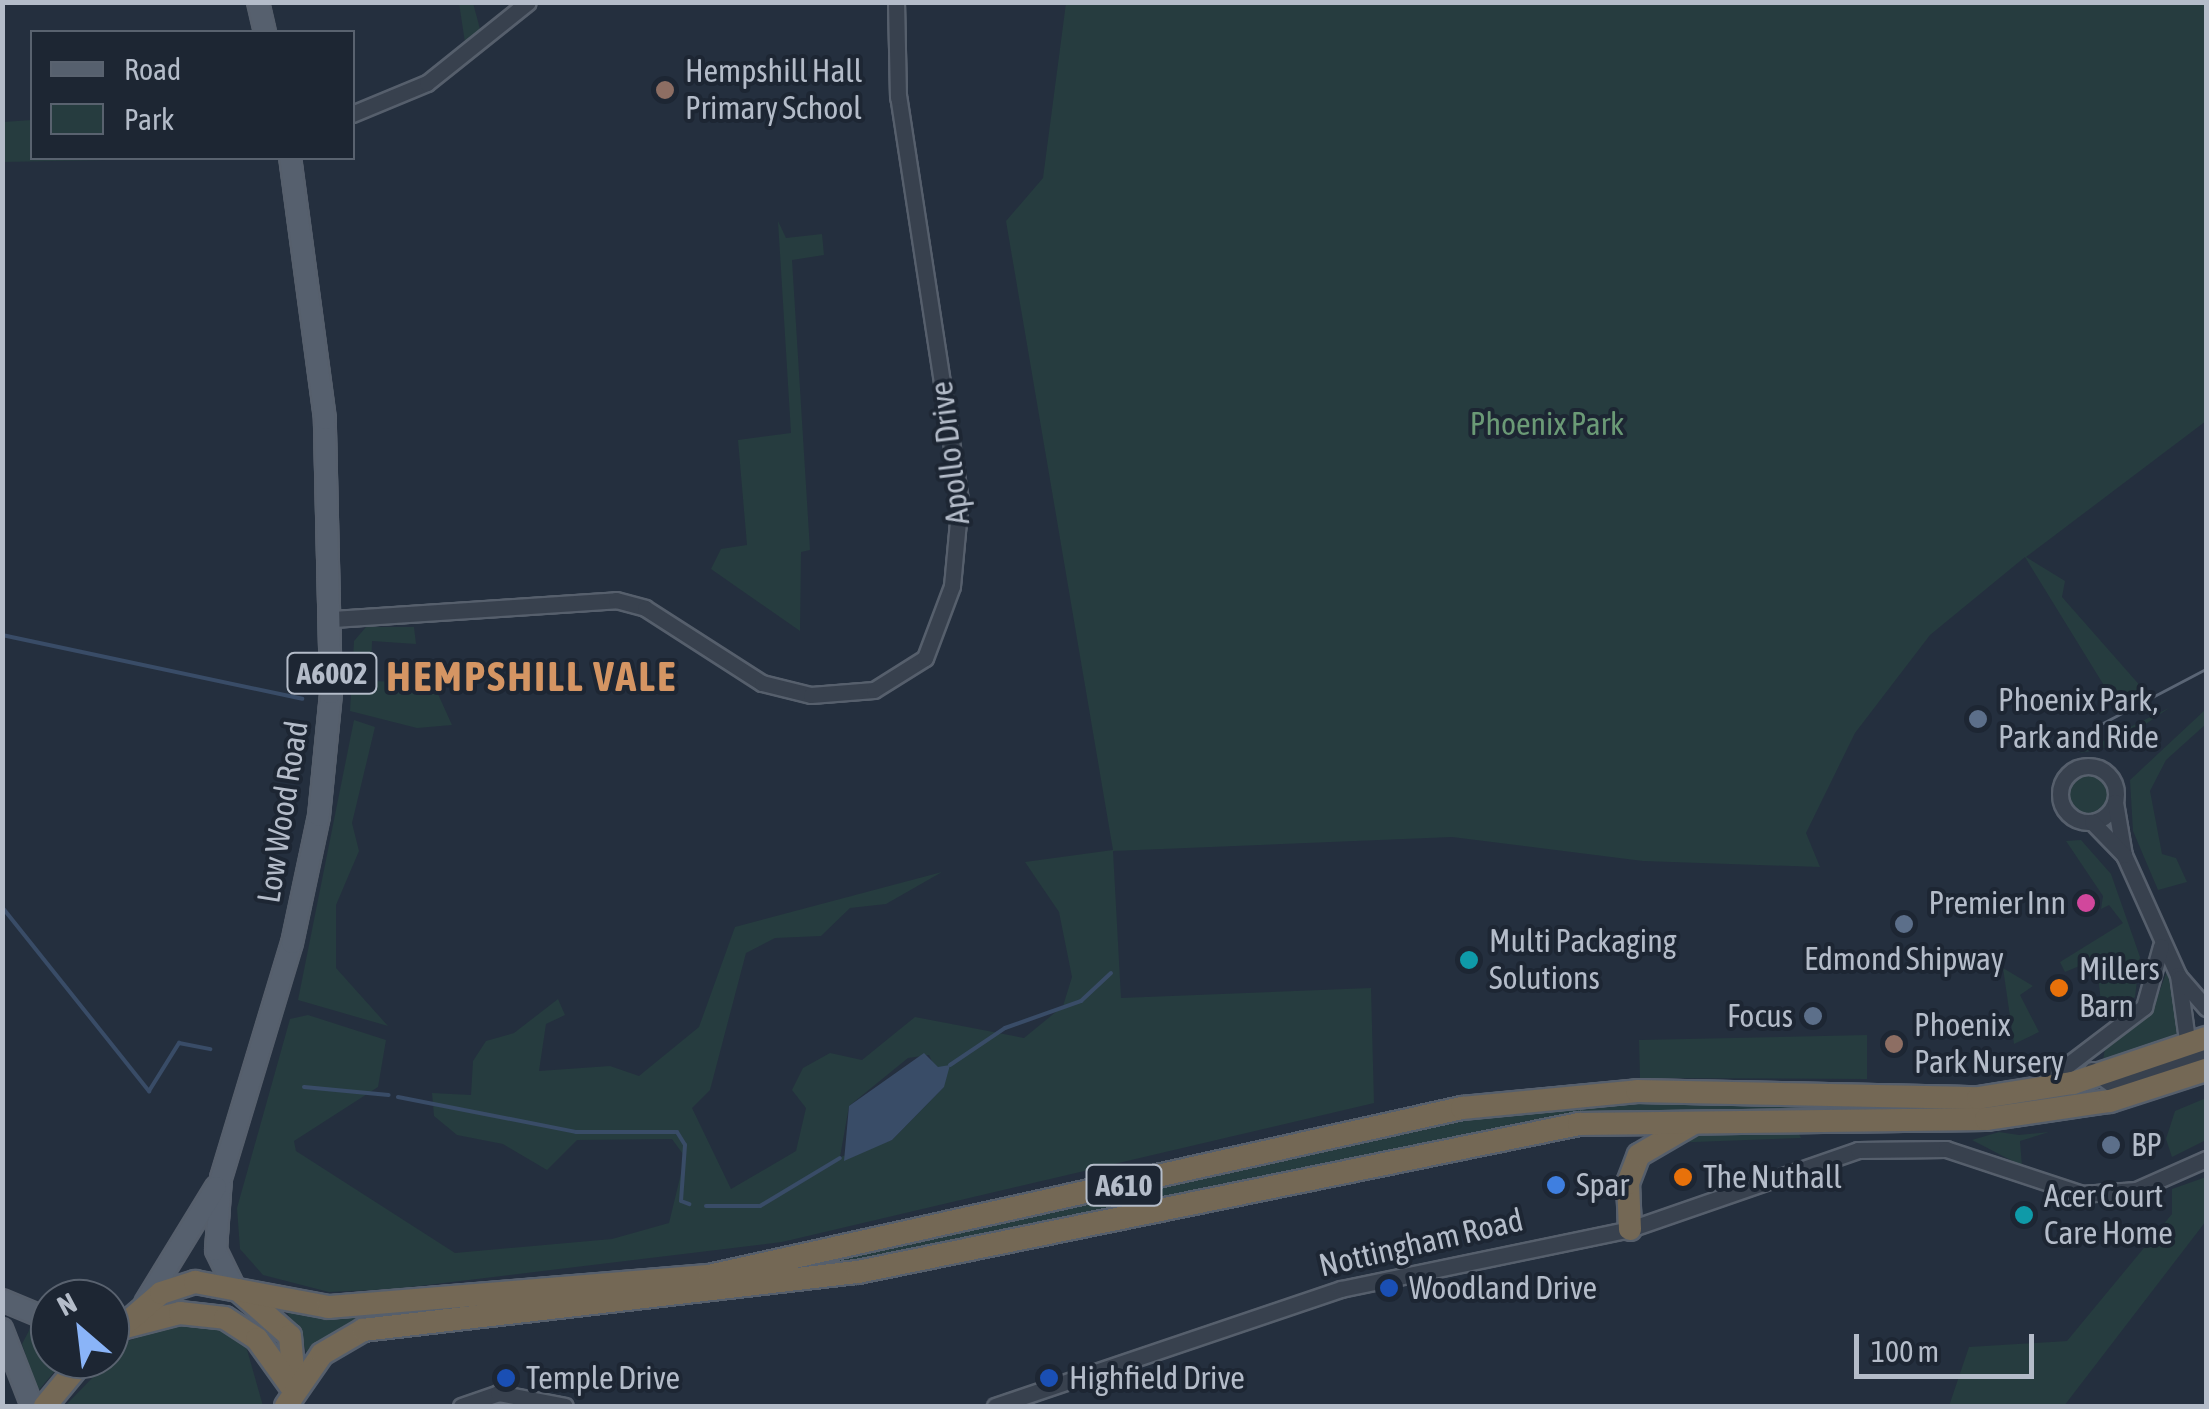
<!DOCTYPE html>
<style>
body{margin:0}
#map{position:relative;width:2209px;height:1409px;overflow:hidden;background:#242f3e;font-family:"Asap Condensed",sans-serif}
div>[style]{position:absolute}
.green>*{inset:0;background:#263c3f}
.round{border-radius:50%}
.water>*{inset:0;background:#394c67}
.stream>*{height:4px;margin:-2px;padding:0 2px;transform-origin:2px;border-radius:2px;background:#394c67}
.roads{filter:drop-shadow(2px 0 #565f6c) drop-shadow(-2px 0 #565f6c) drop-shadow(0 2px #565f6c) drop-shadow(0 -2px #565f6c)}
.minor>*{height:15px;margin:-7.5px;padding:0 7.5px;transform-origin:7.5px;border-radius:7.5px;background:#38414e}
.minor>.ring{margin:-7.5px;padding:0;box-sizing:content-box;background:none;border:15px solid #38414e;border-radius:50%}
.major>*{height:20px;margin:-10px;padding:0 10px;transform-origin:10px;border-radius:10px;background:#56606e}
.highway>*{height:22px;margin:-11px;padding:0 11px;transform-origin:11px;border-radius:11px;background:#746855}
.tram>*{height:2.5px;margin:-1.25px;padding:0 1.25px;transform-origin:1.25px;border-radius:1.25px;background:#5a6575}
.dots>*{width:28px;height:28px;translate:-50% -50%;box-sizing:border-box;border:5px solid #1d2633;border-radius:50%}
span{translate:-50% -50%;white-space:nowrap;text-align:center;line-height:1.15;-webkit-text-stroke:8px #1d2633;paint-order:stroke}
.shield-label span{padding:2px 8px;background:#1d2633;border:2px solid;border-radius:8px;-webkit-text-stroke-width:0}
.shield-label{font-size:30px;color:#b4bcc9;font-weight:700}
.poi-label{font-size:32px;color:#b4bcc9}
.left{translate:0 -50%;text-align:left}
.right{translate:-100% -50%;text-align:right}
.park-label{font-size:32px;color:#6b9a76}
.street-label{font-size:32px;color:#b4bcc9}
.district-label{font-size:42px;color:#d59563;font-weight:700;letter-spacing:2.5px}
.frame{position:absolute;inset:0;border:5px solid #b4bcc9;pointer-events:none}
.legend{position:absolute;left:30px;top:30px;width:325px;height:130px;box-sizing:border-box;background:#1d2633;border:2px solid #59626f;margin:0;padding:12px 18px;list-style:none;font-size:30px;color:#b4bcc9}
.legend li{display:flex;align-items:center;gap:20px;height:50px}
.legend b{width:50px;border:2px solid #59626f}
.north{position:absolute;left:30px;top:1279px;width:100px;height:100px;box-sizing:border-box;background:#1d2633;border:2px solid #59626f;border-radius:50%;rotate:332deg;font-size:28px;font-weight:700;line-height:40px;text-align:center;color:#b4bcc9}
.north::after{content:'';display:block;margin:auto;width:35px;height:45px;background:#8ab4f8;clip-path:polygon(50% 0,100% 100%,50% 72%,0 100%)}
.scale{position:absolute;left:1854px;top:1334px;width:180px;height:45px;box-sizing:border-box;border:5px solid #b4bcc9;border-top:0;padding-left:12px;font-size:30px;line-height:35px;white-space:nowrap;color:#b4bcc9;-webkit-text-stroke:8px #1d2633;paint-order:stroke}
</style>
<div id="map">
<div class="green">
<i style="clip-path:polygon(459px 3px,473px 3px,483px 40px,467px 56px)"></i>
<i style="clip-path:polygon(evenodd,1066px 3px,2206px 3px,2206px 421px,2026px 557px,2065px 581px,2062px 597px,2143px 689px,2116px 705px,2025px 557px,1930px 635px,1855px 733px,1806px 833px,1820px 867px,1643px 861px,1452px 837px,1113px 851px,1121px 998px,1371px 988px,1374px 1103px,782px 1242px,394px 1289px,329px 1292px,263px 1275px,240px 1249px,237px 1208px,290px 1019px,308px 1015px,386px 1040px,378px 1087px,294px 1141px,296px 1151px,455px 1253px,612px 1239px,669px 1223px,685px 1157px,672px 1139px,577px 1140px,547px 1170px,503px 1144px,457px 1135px,434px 1116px,432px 1093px,471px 1095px,473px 1061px,486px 1041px,514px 1033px,558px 999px,565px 1015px,546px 1024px,539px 1071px,610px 1066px,639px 1076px,699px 1027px,735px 927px,942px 872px,886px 904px,850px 908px,821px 936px,775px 938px,746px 953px,710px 1090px,692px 1108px,731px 1189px,796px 1151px,806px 1108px,792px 1090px,803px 1068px,830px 1053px,862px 1060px,915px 1017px,1024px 1038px,1063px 1006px,1072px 977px,1059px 912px,1025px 862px,1113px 850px,1006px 221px,1043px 178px,1066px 3px,929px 1055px,944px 1087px,892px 1140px,840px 1157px,849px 1106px,908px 1058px,929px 1055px)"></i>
<i style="clip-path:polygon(32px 120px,32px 158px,158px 159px,3px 162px,3px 122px)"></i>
<i style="clip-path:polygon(778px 221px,786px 238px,822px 234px,824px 255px,792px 260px,810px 550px,801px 552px,800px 631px,711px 569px,721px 549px,747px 545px,738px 440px,791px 433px)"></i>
<i style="clip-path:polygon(366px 627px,414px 627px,416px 644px,372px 641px,371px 681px,433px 683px,452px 725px,417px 728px,350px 711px,354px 641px)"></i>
<i style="clip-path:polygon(2169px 708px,2114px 746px,2080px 753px,2132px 726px)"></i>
<i style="clip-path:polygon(2206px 709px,2206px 724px,2166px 760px,2150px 791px,2162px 854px,2176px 858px,2187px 882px,2158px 890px,2133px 831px,2130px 780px)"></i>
<i style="clip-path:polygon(354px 720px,375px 727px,352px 823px,359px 851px,336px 905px,336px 968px,388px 1026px,298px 1000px)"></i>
<i class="round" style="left:2067px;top:773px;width:42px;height:42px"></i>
<i style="clip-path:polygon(2081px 840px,2111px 874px,2140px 957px,2135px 997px,2102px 1017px,2083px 1014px,2101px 1002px,2096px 959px,2065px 972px,2060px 962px,2123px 923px,2109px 905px,2101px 909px,2103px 896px,2066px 841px)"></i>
<i style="clip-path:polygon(2003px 968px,2033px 986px,2020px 995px,2039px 1032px,2014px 1044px)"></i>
<i style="clip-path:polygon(2168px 968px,2183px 1038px,2102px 1066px,2106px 1042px,2153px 1009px)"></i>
<i style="clip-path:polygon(1867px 1035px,1867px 1079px,1640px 1078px,1639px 1040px)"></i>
<i style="clip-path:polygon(2179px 1069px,2098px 1096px,2012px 1109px,1671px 1111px,1512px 1126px,884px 1260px,708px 1290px,357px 1321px,308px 1355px,285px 1308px,520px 1303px,789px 1267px,1543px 1102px,1979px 1107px,2100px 1093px)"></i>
<i style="clip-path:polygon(2206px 1098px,2206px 1140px,2172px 1157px,2166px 1139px,2175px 1111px)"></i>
<i style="clip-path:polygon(1797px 1130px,1801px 1138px,1668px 1143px,1678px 1132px)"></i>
<i style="clip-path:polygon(1999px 1132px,2019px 1135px,2049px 1132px,2020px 1141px,2022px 1166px,1972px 1140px)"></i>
<i style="clip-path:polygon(2206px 1177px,2206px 1221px,2064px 1406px,1949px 1406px,1969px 1347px,2067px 1341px,2172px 1214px,2172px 1189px)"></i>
<i style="clip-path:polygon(181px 1322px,217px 1328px,246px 1346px,263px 1406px,65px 1406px,128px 1341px)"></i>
<i style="clip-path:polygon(33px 1323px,50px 1330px,50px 1359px,65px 1359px,38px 1391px,22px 1344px)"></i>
</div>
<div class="water">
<i style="clip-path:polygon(924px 1053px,938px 1067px,950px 1065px,944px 1087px,892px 1140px,844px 1161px,849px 1106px)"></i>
</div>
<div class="stream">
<i style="left:2px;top:635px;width:307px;rotate:12deg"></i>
<i style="left:2px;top:907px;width:236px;rotate:51.4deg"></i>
<i style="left:149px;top:1091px;width:57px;rotate:-58deg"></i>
<i style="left:179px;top:1043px;width:32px;rotate:11deg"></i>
<i style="left:950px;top:1065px;width:66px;rotate:-33.9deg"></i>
<i style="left:1005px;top:1028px;width:81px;rotate:-19.6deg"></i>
<i style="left:1081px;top:1001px;width:41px;rotate:-43deg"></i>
<i style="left:304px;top:1087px;width:85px;rotate:5.4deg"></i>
<i style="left:398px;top:1097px;width:181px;rotate:11.1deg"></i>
<i style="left:576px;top:1132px;width:101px"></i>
<i style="left:677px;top:1132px;width:15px;rotate:58deg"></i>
<i style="left:685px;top:1145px;width:56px;rotate:94.1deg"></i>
<i style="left:681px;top:1201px;width:9px;rotate:21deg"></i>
<i style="left:706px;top:1206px;width:54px"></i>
<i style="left:760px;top:1206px;width:93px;rotate:-31deg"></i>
</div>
<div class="roads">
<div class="minor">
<i style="left:352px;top:114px;width:81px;rotate:-22.5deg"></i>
<i style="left:427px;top:83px;width:129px;rotate:-38.7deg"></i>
<i style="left:333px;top:619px;width:284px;rotate:-3.8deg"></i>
<i style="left:616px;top:600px;width:30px;rotate:15deg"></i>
<i style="left:645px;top:608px;width:139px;rotate:32.7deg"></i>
<i style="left:762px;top:683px;width:50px;rotate:13.8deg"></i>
<i style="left:811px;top:695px;width:63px;rotate:-4.5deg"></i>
<i style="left:874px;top:690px;width:60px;rotate:-32.1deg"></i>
<i style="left:925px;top:658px;width:77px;rotate:-69.4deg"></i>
<i style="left:952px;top:586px;width:86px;rotate:-84.7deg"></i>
<i style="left:960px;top:500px;width:408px;rotate:-98.7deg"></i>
<i style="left:898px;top:97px;width:95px;rotate:-91.2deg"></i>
<i class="ring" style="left:2060px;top:766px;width:41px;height:41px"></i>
<i style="left:2115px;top:802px;width:54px;rotate:80.4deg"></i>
<i style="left:2124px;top:855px;width:132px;rotate:65.8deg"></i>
<i style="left:2178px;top:975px;width:102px;rotate:82.1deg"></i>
<i style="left:2092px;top:822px;width:46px;rotate:45.9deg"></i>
<i style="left:2180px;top:978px;width:40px;rotate:49deg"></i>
<i style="left:2092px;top:1070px;width:26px;rotate:36deg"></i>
<i style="left:2113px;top:1085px;width:98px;rotate:-17.9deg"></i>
<i style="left:2044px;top:1083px;width:126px;rotate:-37.2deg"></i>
<i style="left:2144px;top:1007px;width:63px;rotate:-74.4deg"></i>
<i style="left:461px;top:1406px;width:39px;rotate:-19deg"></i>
<i style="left:498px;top:1393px;width:68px;rotate:11deg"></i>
<i style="left:995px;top:1406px;width:365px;rotate:-18.7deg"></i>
<i style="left:1341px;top:1289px;width:295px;rotate:-11.7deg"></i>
<i style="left:1630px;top:1229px;width:241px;rotate:-19.1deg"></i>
<i style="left:1858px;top:1150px;width:88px;rotate:-0.7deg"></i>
<i style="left:1946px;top:1149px;width:143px;rotate:18.3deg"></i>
<i style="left:2082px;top:1194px;width:54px;rotate:-4.2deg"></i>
<i style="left:2136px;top:1190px;width:77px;rotate:-23.9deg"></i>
</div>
<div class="major">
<i style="left:258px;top:2px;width:31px;rotate:77deg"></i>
<i style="left:232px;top:1283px;width:37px;rotate:-116deg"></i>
<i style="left:216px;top:1250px;width:72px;rotate:-86deg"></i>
<i style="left:221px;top:1178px;width:245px;rotate:-73.2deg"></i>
<i style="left:292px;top:943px;width:130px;rotate:-78deg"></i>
<i style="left:319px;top:816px;width:124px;rotate:-84.4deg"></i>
<i style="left:331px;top:693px;width:274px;rotate:-91.3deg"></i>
<i style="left:325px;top:419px;width:263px;rotate:-97.6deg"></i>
<i style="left:2px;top:1300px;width:52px;rotate:22.6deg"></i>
<i style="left:145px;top:1303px;width:136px;rotate:-58.5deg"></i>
<i style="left:2px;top:1329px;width:83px;rotate:68.7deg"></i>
</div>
<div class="highway">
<i style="left:1630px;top:1229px;width:46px;rotate:-92.5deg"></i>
<i style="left:1628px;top:1183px;width:30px;rotate:-69deg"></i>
<i style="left:1639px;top:1155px;width:61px;rotate:-30.3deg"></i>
<i style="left:238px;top:1290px;width:69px;rotate:41.5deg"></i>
<i style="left:290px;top:1336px;width:56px;rotate:84.9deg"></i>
<i style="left:125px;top:1327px;width:57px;rotate:-14.3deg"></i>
<i style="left:180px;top:1313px;width:45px;rotate:6.3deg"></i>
<i style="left:225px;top:1318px;width:38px;rotate:33deg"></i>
<i style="left:257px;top:1339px;width:65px;rotate:54.4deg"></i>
<i style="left:110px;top:1337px;width:67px;rotate:-40.8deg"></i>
<i style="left:161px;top:1293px;width:36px;rotate:-18deg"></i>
<i style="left:195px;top:1282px;width:136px;rotate:10.6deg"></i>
<i style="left:329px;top:1307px;width:381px;rotate:-4.7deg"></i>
<i style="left:709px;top:1276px;width:772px;rotate:-12.58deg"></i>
<i style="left:1462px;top:1108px;width:176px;rotate:-5.5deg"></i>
<i style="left:1637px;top:1091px;width:341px;rotate:1.2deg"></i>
<i style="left:1978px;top:1098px;width:96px;rotate:-9deg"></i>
<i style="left:2073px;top:1083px;width:140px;rotate:-18.7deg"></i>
<i style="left:45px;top:1406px;width:61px;rotate:-50.3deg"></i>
<i style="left:286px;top:1406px;width:63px;rotate:-55.3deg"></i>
<i style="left:322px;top:1354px;width:48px;rotate:-30.3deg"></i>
<i style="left:363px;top:1330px;width:498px;rotate:-6.7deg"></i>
<i style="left:858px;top:1272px;width:736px;rotate:-11.6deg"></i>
<i style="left:1579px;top:1124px;width:407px;rotate:-0.7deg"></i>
<i style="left:1986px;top:1119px;width:125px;rotate:-8.3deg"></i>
<i style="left:2110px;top:1101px;width:101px;rotate:-17.9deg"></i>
</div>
</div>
<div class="tram">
<i style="left:2061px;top:745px;width:164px;rotate:-27.7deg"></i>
</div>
<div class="dots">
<i style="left:665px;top:90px;background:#8d6e63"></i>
<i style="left:1978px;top:719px;background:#5c6f8a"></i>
<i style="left:2086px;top:903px;background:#d1479c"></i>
<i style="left:1904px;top:924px;background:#5c6f8a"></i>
<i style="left:1469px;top:960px;background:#0f9aa8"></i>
<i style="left:2059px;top:988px;background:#e8710a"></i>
<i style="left:1813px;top:1016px;background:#5c6f8a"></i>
<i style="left:1894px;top:1044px;background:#8d6e63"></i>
<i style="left:2111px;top:1145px;background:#5c6f8a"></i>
<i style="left:1683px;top:1177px;background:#e8710a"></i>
<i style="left:1556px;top:1185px;background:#3f7fe0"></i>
<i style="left:2024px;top:1215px;background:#0f9aa8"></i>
<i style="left:1389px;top:1288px;background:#1a4fb4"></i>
<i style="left:506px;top:1378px;background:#1a4fb4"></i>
<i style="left:1049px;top:1378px;background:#1a4fb4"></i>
</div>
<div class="shield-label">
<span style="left:332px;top:673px">A6002</span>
<span style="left:1124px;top:1185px">A610</span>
</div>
<div class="poi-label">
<span class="left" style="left:685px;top:90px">Hempshill Hall<br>Primary School</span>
<span class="left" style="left:1998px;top:719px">Phoenix Park,<br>Park and Ride</span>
<span class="right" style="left:2066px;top:903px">Premier Inn</span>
<span class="left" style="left:1489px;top:960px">Multi Packaging<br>Solutions</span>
<span style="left:1904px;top:959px">Edmond Shipway</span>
<span class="left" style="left:2079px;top:988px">Millers<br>Barn</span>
<span class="right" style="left:1793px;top:1016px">Focus</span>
<span class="left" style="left:1914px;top:1044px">Phoenix<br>Park Nursery</span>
<span class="left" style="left:2131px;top:1145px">BP</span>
<span class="left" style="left:1703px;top:1177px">The Nuthall</span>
<span class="left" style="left:1576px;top:1185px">Spar</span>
<span class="left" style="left:2044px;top:1215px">Acer Court<br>Care Home</span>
<span class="left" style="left:1409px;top:1288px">Woodland Drive</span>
<span class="left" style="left:526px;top:1378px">Temple Drive</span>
<span class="left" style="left:1069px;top:1378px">Highfield Drive</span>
</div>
<div class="park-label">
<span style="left:1547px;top:424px">Phoenix Park</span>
</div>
<div class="street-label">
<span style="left:950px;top:453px;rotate:-97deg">Apollo Drive</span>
<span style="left:283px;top:812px;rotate:-81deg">Low Wood Road</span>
<span style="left:1421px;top:1243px;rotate:-13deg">Nottingham Road</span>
</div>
<div class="district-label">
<span style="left:532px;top:676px">HEMPSHILL VALE</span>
</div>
<div class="frame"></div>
<ul class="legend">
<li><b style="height:12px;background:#56606e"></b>Road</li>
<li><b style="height:28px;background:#263c3f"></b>Park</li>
</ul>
<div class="north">N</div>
<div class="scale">100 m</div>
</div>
